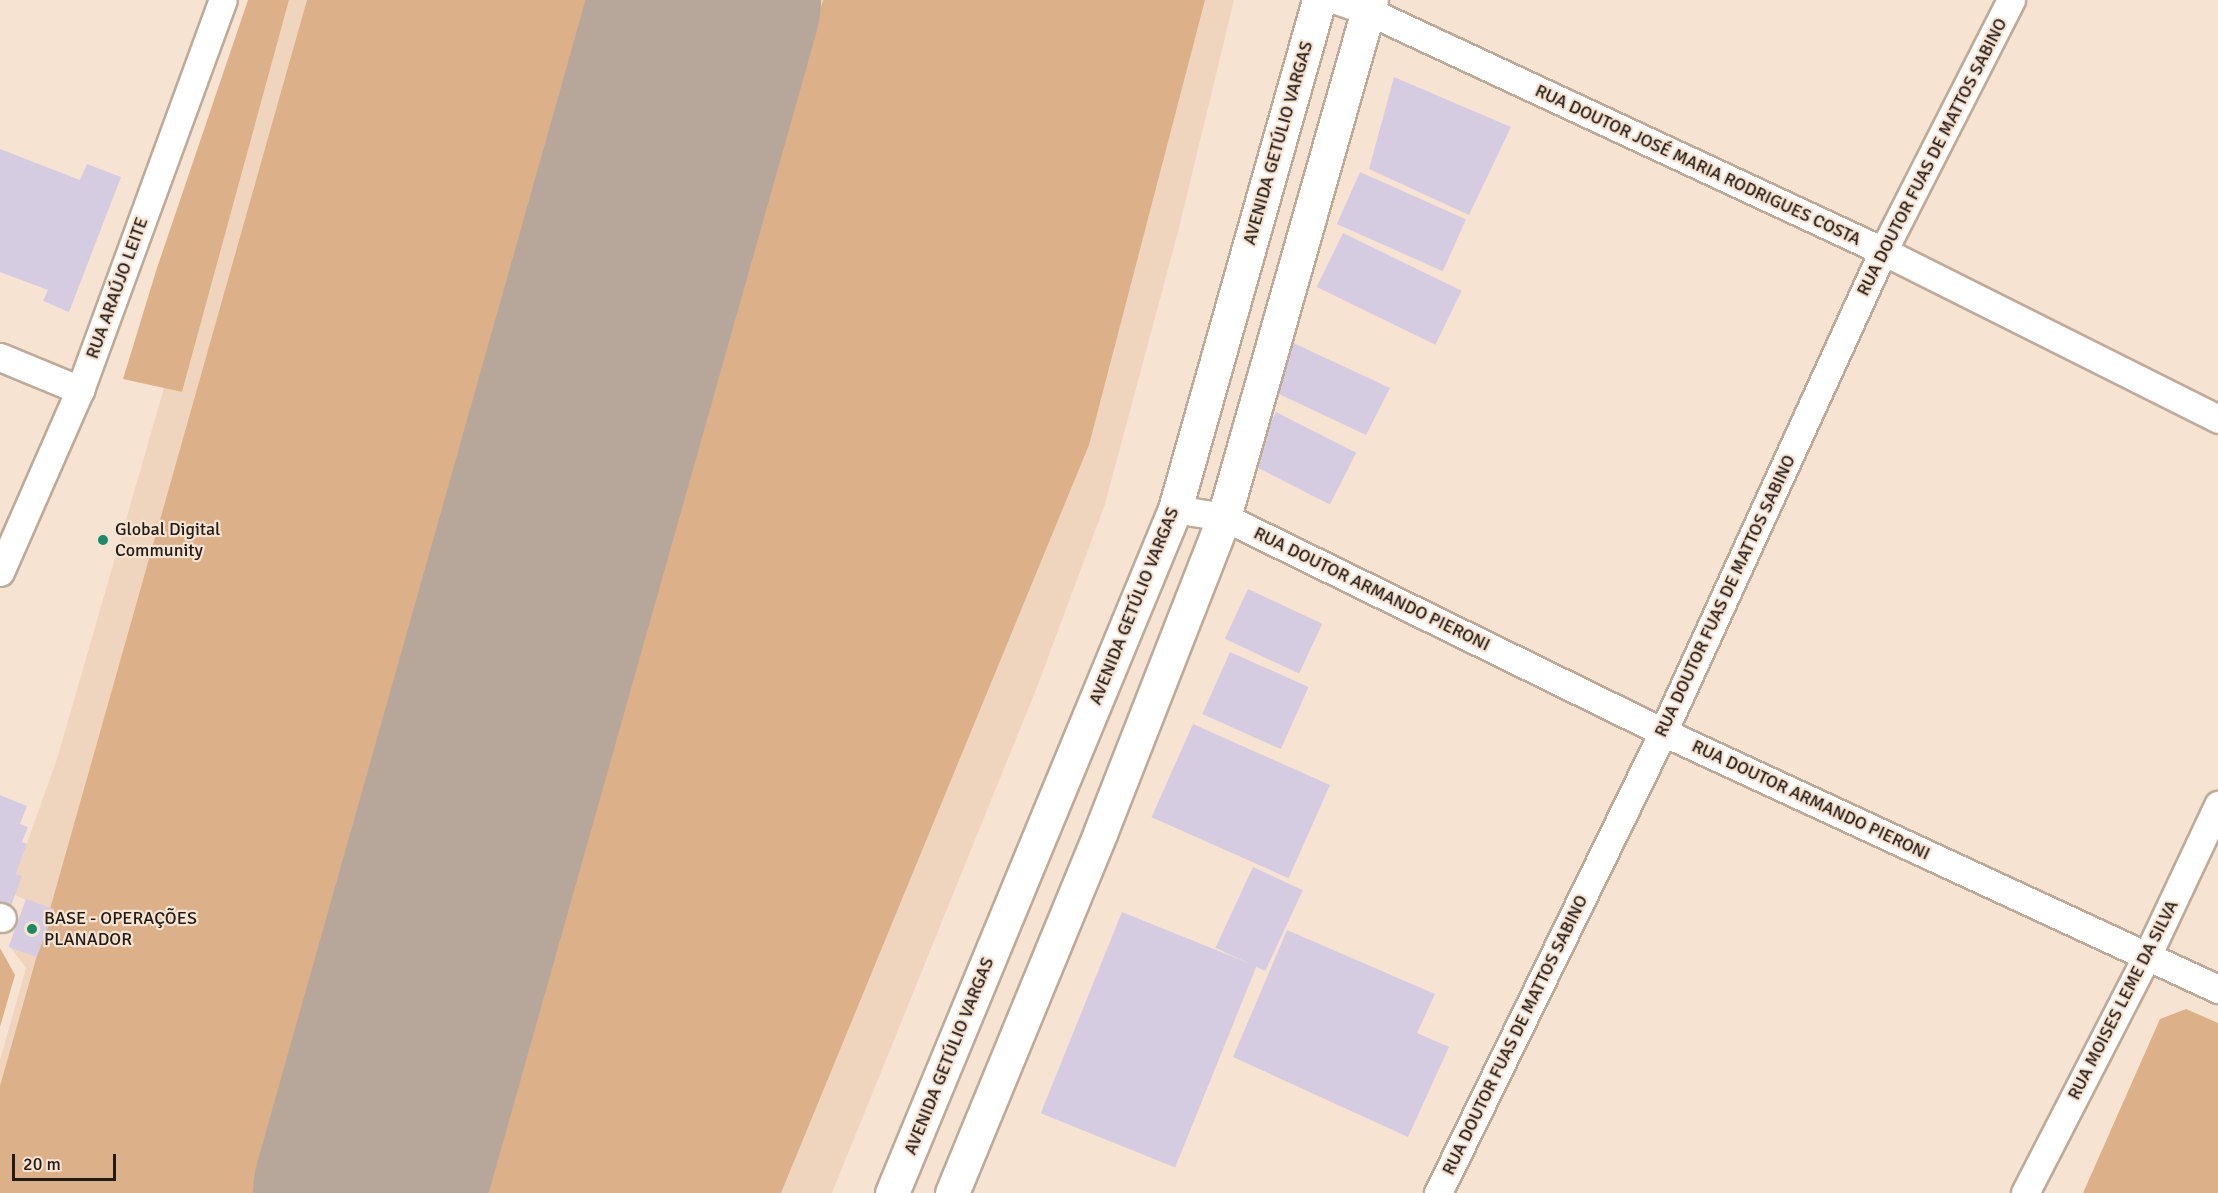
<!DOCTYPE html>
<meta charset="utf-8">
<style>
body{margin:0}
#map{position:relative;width:2218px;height:1193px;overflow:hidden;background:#f7e3d2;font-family:Signika,sans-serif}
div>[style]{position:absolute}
.built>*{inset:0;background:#efd5be}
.green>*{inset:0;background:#dcb189}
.runway>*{height:231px;margin:-115.5px;padding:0 115.5px;transform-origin:115.5px;border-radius:115.5px;background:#b7a79a}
.building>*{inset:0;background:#d6cce2;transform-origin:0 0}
.roads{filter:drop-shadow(2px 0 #bdaa99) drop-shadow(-2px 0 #bdaa99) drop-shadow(0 2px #bdaa99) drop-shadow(0 -2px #bdaa99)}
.street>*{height:27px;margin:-13.5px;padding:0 13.5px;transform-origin:13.5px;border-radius:13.5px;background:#fff}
.secondary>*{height:33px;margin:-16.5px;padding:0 16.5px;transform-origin:16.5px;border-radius:16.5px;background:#fff}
.dots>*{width:16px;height:16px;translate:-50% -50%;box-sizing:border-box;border:3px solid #f7e3d2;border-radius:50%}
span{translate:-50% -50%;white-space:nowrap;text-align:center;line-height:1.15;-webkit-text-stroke:4.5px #f7e3d2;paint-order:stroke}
.street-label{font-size:18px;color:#231c16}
.poi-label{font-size:18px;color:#231c16}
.left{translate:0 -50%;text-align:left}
.scale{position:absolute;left:12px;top:1154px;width:104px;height:27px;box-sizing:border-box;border:3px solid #231c16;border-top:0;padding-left:8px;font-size:18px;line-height:21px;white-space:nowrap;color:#231c16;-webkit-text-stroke:4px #f7e3d2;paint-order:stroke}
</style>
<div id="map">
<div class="built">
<i style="clip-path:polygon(289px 0,1234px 0,1179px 228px,1105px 504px,1039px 682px,832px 1193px,0 1193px,0 1060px,26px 968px,11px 948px,26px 900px,15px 895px,16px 874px,57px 759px,164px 388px,182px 392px)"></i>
</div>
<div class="green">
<i style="clip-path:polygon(248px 0,289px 0,182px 392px,123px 379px,157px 268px)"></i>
<i style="clip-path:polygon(307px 0,602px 0,262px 1193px,0 1193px,0 1086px)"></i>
<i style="clip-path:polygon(823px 0,1205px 0,1089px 445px,781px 1193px,476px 1193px,570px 863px)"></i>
<i style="clip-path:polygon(0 948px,15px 975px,0 1027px)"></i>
<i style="clip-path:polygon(2186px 1009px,2218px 1023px,2218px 1193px,2083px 1193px,2160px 1019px)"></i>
</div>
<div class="runway">
<i style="left:368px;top:1193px;width:1240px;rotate:-74.23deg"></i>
</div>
<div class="building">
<i style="clip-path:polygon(1394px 77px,1511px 127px,1469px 215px,1369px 169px)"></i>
<i style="clip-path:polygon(0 149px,80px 180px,87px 164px,121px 177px,69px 312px,43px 301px,48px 290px,0 272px)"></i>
<i style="left:1360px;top:172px;width:116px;height:57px;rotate:24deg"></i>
<i style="left:1343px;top:233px;width:132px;height:60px;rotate:26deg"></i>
<i style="clip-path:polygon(1287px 340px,1390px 388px,1366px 435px,1277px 393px)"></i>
<i style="left:1276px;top:412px;width:90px;height:58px;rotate:27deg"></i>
<i style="left:1248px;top:589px;width:82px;height:55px;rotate:25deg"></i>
<i style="left:1230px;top:652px;width:86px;height:68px;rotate:24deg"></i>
<i style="left:1193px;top:724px;width:150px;height:102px;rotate:24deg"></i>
<i style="clip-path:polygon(0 795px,27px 806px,20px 824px,28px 827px,22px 842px,27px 844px,16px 874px,22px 876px,11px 906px,0 902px)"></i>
<i style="left:1253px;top:867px;width:55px;height:89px;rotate:25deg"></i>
<i style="left:26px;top:899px;width:30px;height:51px;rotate:20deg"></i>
<i style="left:1122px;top:912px;width:145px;height:217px;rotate:22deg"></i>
<i style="clip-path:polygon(1287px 930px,1435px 994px,1417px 1033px,1449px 1047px,1408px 1137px,1233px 1057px)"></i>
</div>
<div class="roads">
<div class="street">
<i style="left:1336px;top:0;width:34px;rotate:19deg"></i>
<i style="left:1368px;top:11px;width:568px;rotate:24.99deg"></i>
<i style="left:1883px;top:251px;width:375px;rotate:26.6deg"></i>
<i style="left:0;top:357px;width:87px;rotate:22.4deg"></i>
<i style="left:1175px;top:509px;width:50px;rotate:9.3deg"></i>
<i style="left:1224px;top:517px;width:489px;rotate:26.1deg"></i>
<i style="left:1663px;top:732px;width:612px;rotate:24.85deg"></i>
<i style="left:0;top:572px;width:199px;rotate:-66.3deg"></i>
<i style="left:80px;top:390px;width:415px;rotate:-69.9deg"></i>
<i style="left:0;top:917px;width:2px;rotate:27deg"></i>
<i style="left:1438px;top:1193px;width:513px;rotate:-63.98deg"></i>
<i style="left:1663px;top:732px;width:529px;rotate:-65.42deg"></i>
<i style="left:1883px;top:251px;width:282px;rotate:-63deg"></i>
<i style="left:2025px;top:1193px;width:269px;rotate:-62.8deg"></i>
<i style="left:2148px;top:954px;width:165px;rotate:-64.8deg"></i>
</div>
<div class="secondary">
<i style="left:892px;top:1193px;width:740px;rotate:-67.52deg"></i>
<i style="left:1175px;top:509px;width:529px;rotate:-74.2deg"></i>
<i style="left:952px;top:1193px;width:391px;rotate:-67.6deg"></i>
<i style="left:1101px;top:831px;width:337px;rotate:-68.6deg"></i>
<i style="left:1224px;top:517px;width:537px;rotate:-74.13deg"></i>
</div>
</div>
<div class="dots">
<i style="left:103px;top:540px;background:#1b8866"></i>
<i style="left:32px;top:929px;background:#1b8866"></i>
</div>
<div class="street-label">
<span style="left:1278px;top:143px;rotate:-74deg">AVENIDA GETÚLIO VARGAS</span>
<span style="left:1932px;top:157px;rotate:-63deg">RUA DOUTOR FUAS DE MATTOS SABINO</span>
<span style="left:1698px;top:165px;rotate:25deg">RUA DOUTOR JOSÉ MARIA RODRIGUES COSTA</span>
<span style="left:117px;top:288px;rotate:-70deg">RUA ARAÚJO LEITE</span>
<span style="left:1372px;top:589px;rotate:26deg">RUA DOUTOR ARMANDO PIERONI</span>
<span style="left:1725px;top:596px;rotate:-65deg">RUA DOUTOR FUAS DE MATTOS SABINO</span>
<span style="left:1134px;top:606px;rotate:-68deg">AVENIDA GETÚLIO VARGAS</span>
<span style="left:1811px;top:800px;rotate:25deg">RUA DOUTOR ARMANDO PIERONI</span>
<span style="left:2123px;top:1000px;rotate:-63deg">RUA MOISES LEME DA SILVA</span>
<span style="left:1515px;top:1035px;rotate:-64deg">RUA DOUTOR FUAS DE MATTOS SABINO</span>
<span style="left:949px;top:1056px;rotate:-68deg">AVENIDA GETÚLIO VARGAS</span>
</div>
<div class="poi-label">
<span class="left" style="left:115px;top:540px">Global Digital<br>Community</span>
<span class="left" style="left:44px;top:929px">BASE - OPERAÇÕES<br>PLANADOR</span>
</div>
<div class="scale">20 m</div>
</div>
